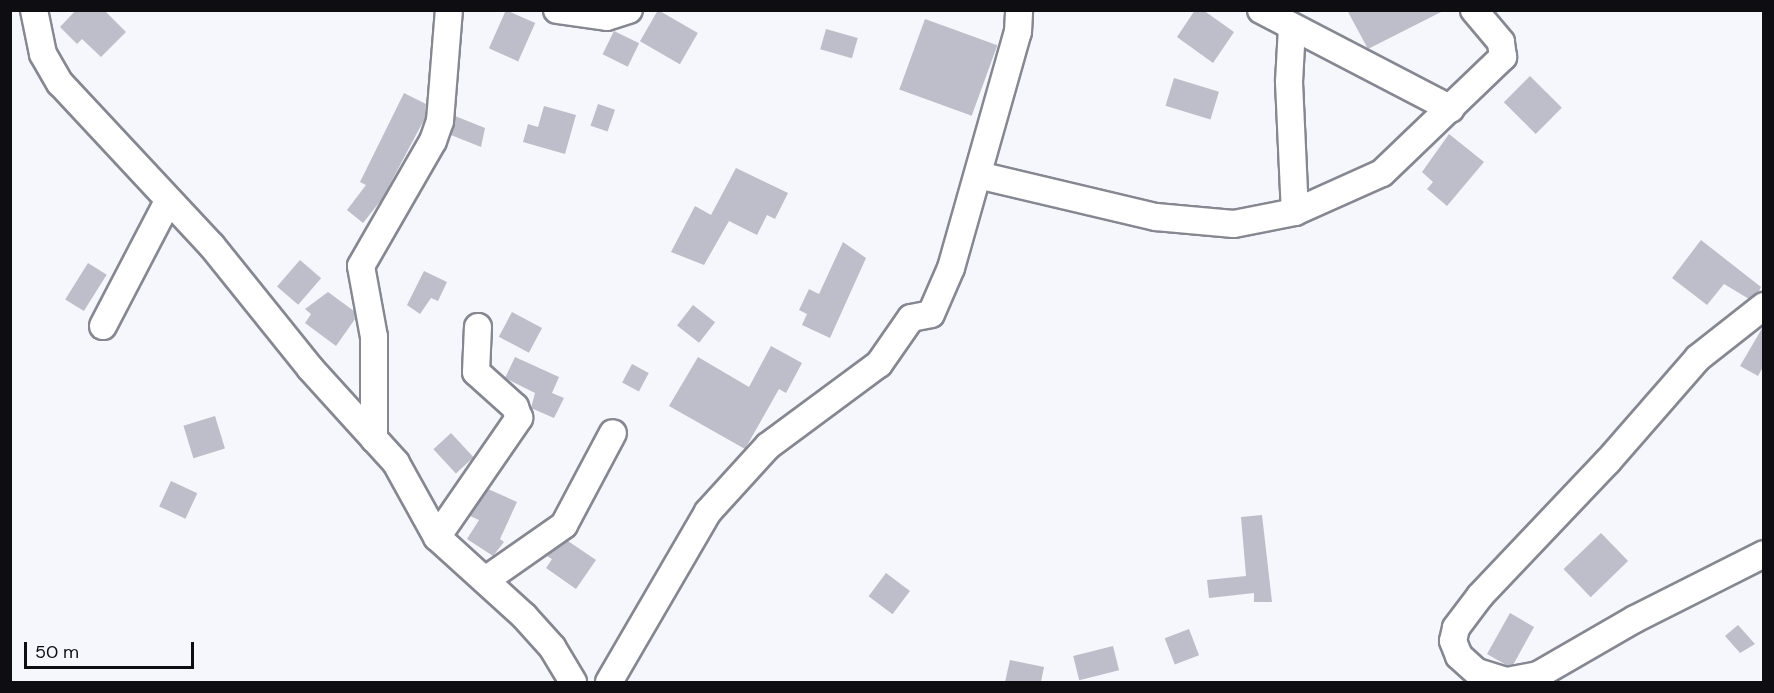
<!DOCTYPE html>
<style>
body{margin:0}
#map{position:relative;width:1774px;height:693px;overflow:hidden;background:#f6f6fd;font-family:"DM Sans",sans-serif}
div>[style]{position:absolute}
.building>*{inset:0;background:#bebeca;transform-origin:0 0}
.roads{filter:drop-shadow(2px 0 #878792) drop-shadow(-2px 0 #878792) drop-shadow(0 2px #878792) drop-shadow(0 -2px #878792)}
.street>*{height:26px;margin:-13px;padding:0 13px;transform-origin:13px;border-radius:13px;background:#fff}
span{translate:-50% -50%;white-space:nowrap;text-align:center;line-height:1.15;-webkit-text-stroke:6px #f6f6fd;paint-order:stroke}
.frame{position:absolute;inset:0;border:12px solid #0e0e12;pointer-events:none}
.scale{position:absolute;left:24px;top:642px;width:170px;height:27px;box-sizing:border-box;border:3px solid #0e0e12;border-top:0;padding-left:8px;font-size:18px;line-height:21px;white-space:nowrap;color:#0e0e12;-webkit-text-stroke:4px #f6f6fd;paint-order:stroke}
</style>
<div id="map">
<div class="building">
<i style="clip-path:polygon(76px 10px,104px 10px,126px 32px,101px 57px,82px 39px,77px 44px,60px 27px)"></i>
<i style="left:506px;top:10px;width:32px;height:42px;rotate:24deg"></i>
<i style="left:658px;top:10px;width:46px;height:36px;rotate:30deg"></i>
<i style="clip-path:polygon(1195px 10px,1203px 10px,1234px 32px,1213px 63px,1177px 37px)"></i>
<i style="clip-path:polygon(1347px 10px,1445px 10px,1368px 49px)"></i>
<i style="left:925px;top:19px;width:77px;height:75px;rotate:20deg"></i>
<i style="left:826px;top:29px;width:33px;height:21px;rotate:16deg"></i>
<i style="left:614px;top:31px;width:28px;height:26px;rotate:26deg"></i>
<i style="left:1530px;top:76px;width:45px;height:37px;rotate:45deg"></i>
<i style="left:1174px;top:78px;width:47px;height:29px;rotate:17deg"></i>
<i style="clip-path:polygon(404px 93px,426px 104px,425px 118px,382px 199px,363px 223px,347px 210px,366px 185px,360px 182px)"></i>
<i style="left:598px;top:104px;width:18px;height:23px;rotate:19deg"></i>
<i style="clip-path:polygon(544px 106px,576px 115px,565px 154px,523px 142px,528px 124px,538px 127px)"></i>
<i style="clip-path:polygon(455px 116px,485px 128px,481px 147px,451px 135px)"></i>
<i style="clip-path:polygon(1449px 134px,1484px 162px,1447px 206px,1427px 189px,1433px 182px,1422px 172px)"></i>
<i style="clip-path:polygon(736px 168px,788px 193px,775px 219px,767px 215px,757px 235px,729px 221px,704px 265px,671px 252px,695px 206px,711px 215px)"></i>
<i style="clip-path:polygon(1701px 240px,1761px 287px,1758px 293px,1749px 299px,1724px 284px,1707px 305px,1672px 278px)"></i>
<i style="clip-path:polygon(843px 242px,866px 258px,830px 338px,802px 325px,807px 314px,799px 310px,809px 289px,819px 294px)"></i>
<i style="left:300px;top:260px;width:28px;height:35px;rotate:41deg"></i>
<i style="left:88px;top:263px;width:22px;height:43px;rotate:32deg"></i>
<i style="clip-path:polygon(424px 271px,447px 282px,438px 301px,431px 298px,420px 314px,407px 305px)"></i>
<i style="clip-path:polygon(328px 292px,354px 311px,355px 319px,336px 346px,305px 323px,311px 314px,305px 309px)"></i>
<i style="left:693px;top:305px;width:28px;height:26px;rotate:38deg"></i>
<i style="left:512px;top:312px;width:34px;height:28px;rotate:28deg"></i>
<i style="clip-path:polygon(1764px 325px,1764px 365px,1758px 376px,1740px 366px)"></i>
<i style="clip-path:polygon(771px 346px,802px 363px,786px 393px,779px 389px,745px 449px,669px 406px,698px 357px,749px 387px)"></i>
<i style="clip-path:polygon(515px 357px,559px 377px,552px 393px,564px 398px,554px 418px,531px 408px,535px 393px,505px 378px)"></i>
<i style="left:632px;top:364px;width:19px;height:21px;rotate:28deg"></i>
<i style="left:215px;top:416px;width:34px;height:33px;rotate:73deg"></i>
<i style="left:451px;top:433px;width:33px;height:24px;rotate:47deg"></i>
<i style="left:171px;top:481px;width:29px;height:28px;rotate:25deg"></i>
<i style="clip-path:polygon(488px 489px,517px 502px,500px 539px,504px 542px,493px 556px,467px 539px,479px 520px,470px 516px)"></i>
<i style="clip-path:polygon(1262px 515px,1272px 602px,1254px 602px,1254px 593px,1209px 598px,1207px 580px,1246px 576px,1241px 517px)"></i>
<i style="left:1601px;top:533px;width:39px;height:52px;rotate:46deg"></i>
<i style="clip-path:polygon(568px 541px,596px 560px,576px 589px,546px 568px,552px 559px,547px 556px)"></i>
<i style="left:886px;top:573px;width:30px;height:29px;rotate:37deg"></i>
<i style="clip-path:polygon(1510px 613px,1534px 627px,1513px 665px,1508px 666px,1487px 654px)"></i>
<i style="clip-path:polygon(1738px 625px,1755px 644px,1740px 653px,1725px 636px)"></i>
<i style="left:1189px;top:629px;width:28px;height:26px;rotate:69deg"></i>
<i style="left:1113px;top:646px;width:25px;height:41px;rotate:76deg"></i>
<i style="clip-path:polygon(1010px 660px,1044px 667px,1041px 682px,1005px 682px)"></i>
</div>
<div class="roads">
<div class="street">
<i style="left:34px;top:10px;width:45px;rotate:78.4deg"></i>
<i style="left:43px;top:54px;width:34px;rotate:60deg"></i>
<i style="left:60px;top:83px;width:223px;rotate:47deg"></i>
<i style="left:212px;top:246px;width:156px;rotate:51.2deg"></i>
<i style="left:310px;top:368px;width:128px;rotate:47.8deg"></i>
<i style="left:396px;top:463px;width:85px;rotate:61deg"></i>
<i style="left:437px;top:537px;width:118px;rotate:42.2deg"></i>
<i style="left:524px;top:616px;width:42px;rotate:47.9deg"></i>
<i style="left:552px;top:647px;width:41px;rotate:59deg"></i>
<i style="left:557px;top:10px;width:50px;rotate:8deg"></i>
<i style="left:607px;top:17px;width:23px;rotate:-18deg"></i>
<i style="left:1261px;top:10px;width:214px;rotate:27.5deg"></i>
<i style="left:1292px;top:27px;width:55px;rotate:93.1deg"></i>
<i style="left:1289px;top:82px;width:130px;rotate:87.4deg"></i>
<i style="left:978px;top:175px;width:183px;rotate:13.3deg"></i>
<i style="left:1156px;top:217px;width:78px;rotate:5.1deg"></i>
<i style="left:1234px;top:224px;width:62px;rotate:-11.1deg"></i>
<i style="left:1295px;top:212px;width:95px;rotate:-24.1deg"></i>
<i style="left:1382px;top:173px;width:168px;rotate:-43.8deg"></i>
<i style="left:1503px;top:57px;width:15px;rotate:-98deg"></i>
<i style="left:1501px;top:42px;width:42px;rotate:-130.2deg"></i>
<i style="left:1764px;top:306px;width:84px;rotate:141.8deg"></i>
<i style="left:1698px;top:358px;width:137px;rotate:131.1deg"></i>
<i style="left:1608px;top:461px;width:186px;rotate:133.5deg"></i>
<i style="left:1480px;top:596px;width:40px;rotate:127deg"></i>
<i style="left:1456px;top:628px;width:13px;rotate:103deg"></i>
<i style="left:1453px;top:641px;width:16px;rotate:68deg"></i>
<i style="left:1459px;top:656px;width:24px;rotate:42deg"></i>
<i style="left:1477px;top:672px;width:31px;rotate:17deg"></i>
<i style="left:1507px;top:681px;width:32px;rotate:-11deg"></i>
<i style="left:1538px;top:675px;width:112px;rotate:-30deg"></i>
<i style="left:1635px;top:619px;width:144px;rotate:-26.7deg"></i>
<i style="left:103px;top:326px;width:141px;rotate:-62.5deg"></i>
<i style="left:374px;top:439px;width:102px;rotate:-90deg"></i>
<i style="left:374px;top:337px;width:72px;rotate:-100.4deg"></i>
<i style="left:361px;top:266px;width:144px;rotate:-60.1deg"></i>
<i style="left:433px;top:141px;width:21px;rotate:-71deg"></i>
<i style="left:440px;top:121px;width:111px;rotate:-85.4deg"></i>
<i style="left:437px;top:537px;width:145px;rotate:-55.4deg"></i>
<i style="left:519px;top:418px;width:12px;rotate:-110deg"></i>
<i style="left:515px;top:407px;width:52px;rotate:-138.1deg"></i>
<i style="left:476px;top:372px;width:45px;rotate:-87.5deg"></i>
<i style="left:487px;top:579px;width:94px;rotate:-35deg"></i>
<i style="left:564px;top:525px;width:104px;rotate:-62deg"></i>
<i style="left:609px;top:682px;width:197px;rotate:-59.8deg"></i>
<i style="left:708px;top:512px;width:89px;rotate:-47.7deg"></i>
<i style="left:768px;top:446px;width:138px;rotate:-36.5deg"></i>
<i style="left:879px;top:364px;width:56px;rotate:-55.2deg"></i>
<i style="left:911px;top:318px;width:20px;rotate:-11deg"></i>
<i style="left:931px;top:314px;width:50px;rotate:-66.5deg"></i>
<i style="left:951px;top:268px;width:245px;rotate:-74.2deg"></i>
<i style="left:1018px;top:32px;width:22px;rotate:-87deg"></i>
</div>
</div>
<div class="frame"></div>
<div class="scale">50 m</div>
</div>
